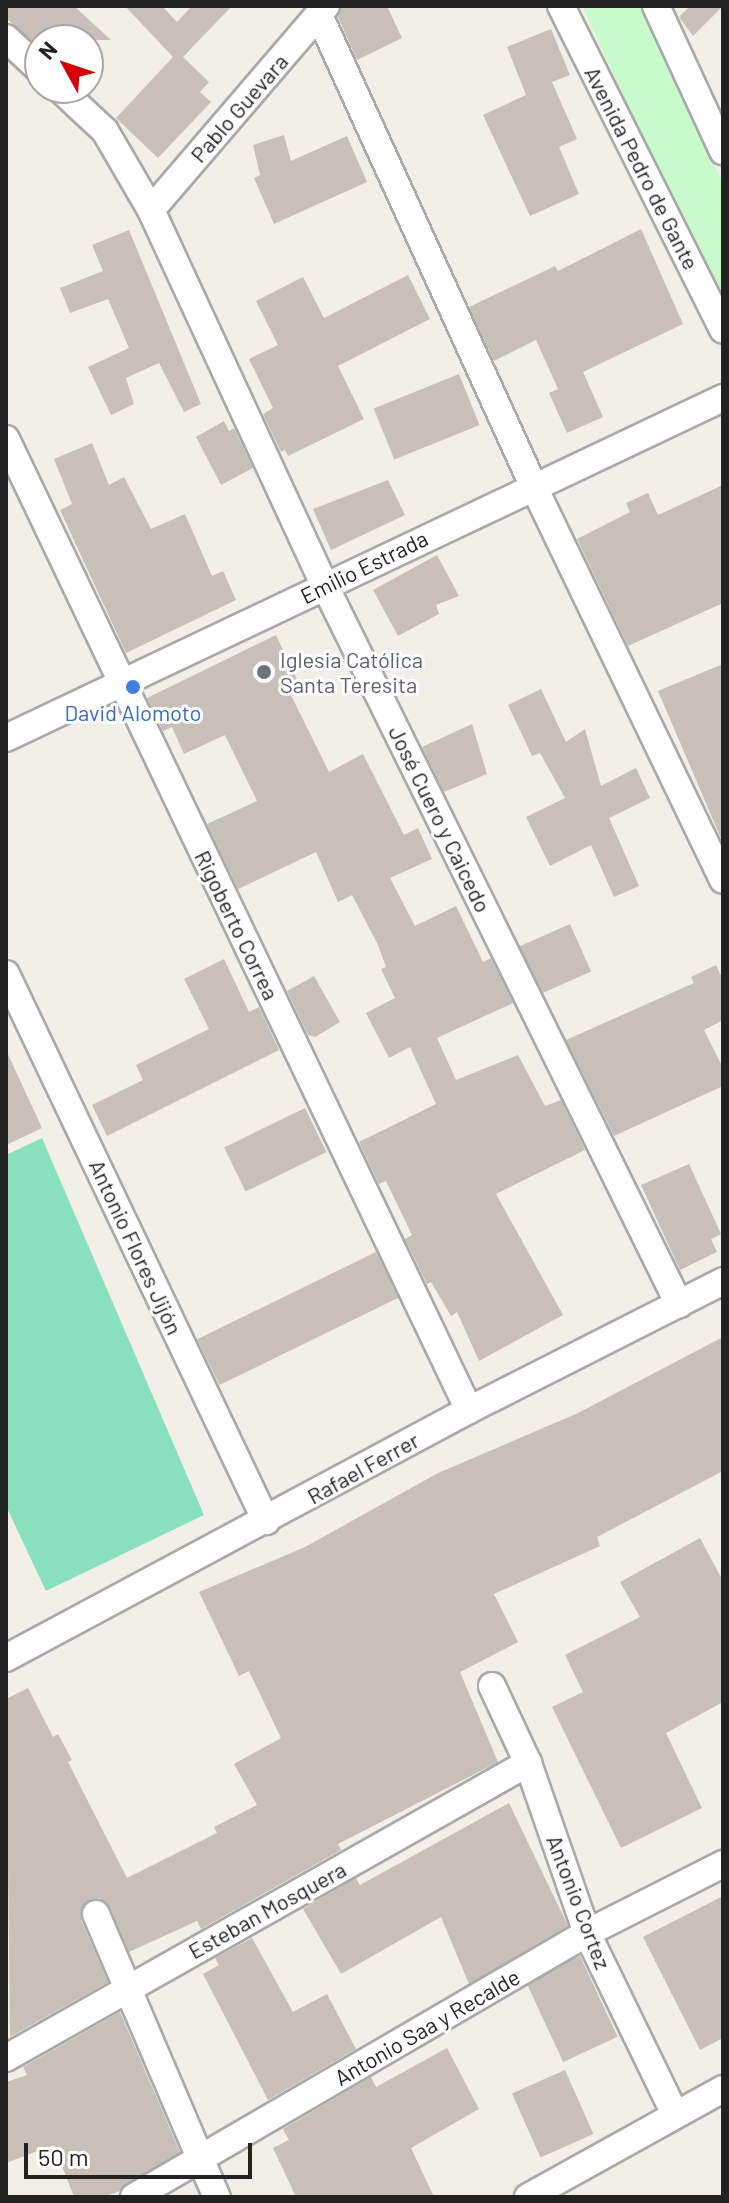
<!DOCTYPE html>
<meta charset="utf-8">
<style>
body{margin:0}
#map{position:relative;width:729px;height:2203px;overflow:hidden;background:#f2efe9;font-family:Barlow,sans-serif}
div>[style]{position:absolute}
.park>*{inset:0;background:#c8facc}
.pitch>*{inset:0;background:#88e0be}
.building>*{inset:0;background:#c7bfb8;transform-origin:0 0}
.roads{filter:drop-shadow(2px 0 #a9a9a9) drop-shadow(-2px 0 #a9a9a9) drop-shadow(0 2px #a9a9a9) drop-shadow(0 -2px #a9a9a9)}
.minor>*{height:26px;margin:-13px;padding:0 13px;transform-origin:13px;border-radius:13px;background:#fff}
.dots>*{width:22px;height:22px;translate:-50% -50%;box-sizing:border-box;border:4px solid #fff;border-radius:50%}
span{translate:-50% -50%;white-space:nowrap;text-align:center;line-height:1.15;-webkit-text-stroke:6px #fff;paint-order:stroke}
.street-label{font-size:22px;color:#222}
.worship-label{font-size:22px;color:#5b616d}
.left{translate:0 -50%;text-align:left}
.shop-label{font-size:22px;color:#366cbe}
.frame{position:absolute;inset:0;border:8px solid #222;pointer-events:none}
.north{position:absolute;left:24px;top:24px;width:80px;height:80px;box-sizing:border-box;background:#fff;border:2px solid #a7a7a7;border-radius:50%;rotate:310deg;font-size:22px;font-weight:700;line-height:32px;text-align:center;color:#222}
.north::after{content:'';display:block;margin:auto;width:28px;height:36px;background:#d40000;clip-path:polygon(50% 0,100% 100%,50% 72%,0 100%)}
.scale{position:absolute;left:24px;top:2143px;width:228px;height:36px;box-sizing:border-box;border:4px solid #222;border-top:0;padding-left:10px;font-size:24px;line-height:28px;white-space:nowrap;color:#222;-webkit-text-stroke:6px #fff;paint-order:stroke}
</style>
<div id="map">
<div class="park">
<i style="clip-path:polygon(582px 6px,641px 6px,723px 184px,723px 313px)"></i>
</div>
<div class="pitch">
<i style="clip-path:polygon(42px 1138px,204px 1515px,46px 1591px,6px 1506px,6px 1155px)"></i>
</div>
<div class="building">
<i style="clip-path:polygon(6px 6px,74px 6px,111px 40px,31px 40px,6px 18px)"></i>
<i style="clip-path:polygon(125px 6px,162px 6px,177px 22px,192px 6px,232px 6px,183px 57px,209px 82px,200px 92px,211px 102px,158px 158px,116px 118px,173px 57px)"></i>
<i style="clip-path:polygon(342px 6px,387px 6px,402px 38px,357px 60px,338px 17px)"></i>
<i style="clip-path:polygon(690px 6px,723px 6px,693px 36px,679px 17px)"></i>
<i style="clip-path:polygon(551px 29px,570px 75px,552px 82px,577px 139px,559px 147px,579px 194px,530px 216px,483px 115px,526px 95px,507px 47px)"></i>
<i style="clip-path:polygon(284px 135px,291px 161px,347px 136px,367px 182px,274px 224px,254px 178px,260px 175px,253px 145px)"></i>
<i style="clip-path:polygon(641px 229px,683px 324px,583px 372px,603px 417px,567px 433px,549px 393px,558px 389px,536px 340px,494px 361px,469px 307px,555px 266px,558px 271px)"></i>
<i style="clip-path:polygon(129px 230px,201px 404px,184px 412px,159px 363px,126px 378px,134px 404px,111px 415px,88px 367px,129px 348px,108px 299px,70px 313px,60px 288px,103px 271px,92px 245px)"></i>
<i style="clip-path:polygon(408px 275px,430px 319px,338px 366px,364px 419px,288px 456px,285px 450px,281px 452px,263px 414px,273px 408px,249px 359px,278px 345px,256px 301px,303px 277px,324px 318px)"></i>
<i style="left:459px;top:374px;width:55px;height:92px;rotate:68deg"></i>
<i style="clip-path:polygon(224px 421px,229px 431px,234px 428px,253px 468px,221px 485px,196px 437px)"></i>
<i style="clip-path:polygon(92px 443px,109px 485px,124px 477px,151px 529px,185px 514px,212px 576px,223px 571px,236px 600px,126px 653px,60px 510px,72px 504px,54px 459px)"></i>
<i style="clip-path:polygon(388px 480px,405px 515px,331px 550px,313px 509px)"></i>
<i style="clip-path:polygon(723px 485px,723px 603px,628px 646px,577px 539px,630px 512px,626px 503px,648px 493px,658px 515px)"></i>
<i style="clip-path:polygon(437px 555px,459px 596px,436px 605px,439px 614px,398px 636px,373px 590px)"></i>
<i style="clip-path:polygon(276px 635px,300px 686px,289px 691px,329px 772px,363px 754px,404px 835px,418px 828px,432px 859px,390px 878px,415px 926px,456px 906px,483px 962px,491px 958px,513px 1003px,437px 1038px,456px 1080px,518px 1055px,545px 1106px,561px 1100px,585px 1150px,496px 1194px,563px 1315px,479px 1361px,457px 1312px,451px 1316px,431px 1282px,427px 1284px,405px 1239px,412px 1235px,386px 1181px,379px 1184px,359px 1142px,436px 1104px,410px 1047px,389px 1058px,366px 1013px,395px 998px,381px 969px,386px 967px,378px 945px,352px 895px,338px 902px,316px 852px,238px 889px,207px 824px,257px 801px,225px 735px,184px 754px,172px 727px,163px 731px,147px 698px)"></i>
<i style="clip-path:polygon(723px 664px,723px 843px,658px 691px)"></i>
<i style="clip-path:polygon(541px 689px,566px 742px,585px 729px,601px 786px,636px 768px,650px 798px,609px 818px,639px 886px,614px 897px,591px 845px,550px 866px,526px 817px,565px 798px,540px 753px,532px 756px,508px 705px)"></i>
<i style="clip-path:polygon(472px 724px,487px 774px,444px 792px,422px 747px)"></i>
<i style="left:570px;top:924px;width:52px;height:55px;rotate:66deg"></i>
<i style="clip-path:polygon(224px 959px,249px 1012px,259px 1007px,279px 1050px,107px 1136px,92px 1105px,143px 1080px,136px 1065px,209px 1029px,184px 979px)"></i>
<i style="clip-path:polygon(716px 965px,723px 980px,723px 1020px,704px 1030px,723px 1068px,723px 1086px,614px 1136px,566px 1040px,694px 983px,691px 977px)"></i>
<i style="clip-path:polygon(314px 976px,340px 1022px,315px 1037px,308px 1035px,287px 991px)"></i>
<i style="clip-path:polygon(6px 1050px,42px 1128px,6px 1145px)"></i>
<i style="left:305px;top:1108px;width:49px;height:90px;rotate:64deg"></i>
<i style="clip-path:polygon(689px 1164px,721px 1234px,711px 1239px,717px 1252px,680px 1270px,641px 1185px)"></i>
<i style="left:376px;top:1252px;width:51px;height:199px;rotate:64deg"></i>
<i style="clip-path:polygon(723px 1337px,723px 1471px,597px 1537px,600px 1546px,494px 1594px,518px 1642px,460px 1672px,498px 1762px,338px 1844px,341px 1850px,201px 1929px,197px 1921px,129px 1952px,110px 1907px,99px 1898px,89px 1900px,81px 1920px,108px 1982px,10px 2037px,6px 1699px,28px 1688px,53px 1737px,58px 1734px,72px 1760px,68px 1762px,127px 1878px,217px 1833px,214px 1827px,257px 1805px,234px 1764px,281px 1738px,249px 1671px,239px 1676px,199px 1592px,305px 1547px,438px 1473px,578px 1413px)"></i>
<i style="clip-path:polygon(700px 1538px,723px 1581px,723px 1702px,666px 1733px,702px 1808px,621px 1848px,552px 1707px,583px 1692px,565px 1655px,640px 1617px,620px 1582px)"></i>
<i style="clip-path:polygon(509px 1803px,568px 1926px,469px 1984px,441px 1917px,341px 1974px,303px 1909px,356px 1878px,360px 1885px)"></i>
<i style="clip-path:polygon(723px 1896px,723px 2038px,700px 2050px,643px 1937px)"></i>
<i style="clip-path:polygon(252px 1938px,293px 2012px,327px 1994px,356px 2049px,268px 2100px,203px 1974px,219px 1965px,215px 1958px)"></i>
<i style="left:580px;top:1956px;width:89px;height:60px;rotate:65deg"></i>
<i style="clip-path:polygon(120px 2012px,180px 2152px,120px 2191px,103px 2197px,74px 2197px,54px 2145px,6px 2163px,6px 2082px,27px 2075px,23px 2067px)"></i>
<i style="clip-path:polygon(447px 2048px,479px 2109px,411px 2148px,434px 2197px,296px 2197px,273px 2148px,289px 2140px,283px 2129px,371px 2077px,376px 2087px)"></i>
<i style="left:565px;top:2070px;width:70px;height:58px;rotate:66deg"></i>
</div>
<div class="roads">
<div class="minor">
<i style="left:561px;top:6px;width:362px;rotate:63.4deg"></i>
<i style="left:656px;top:6px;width:160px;rotate:65.2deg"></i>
<i style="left:319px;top:15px;width:516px;rotate:65.52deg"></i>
<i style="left:533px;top:485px;width:438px;rotate:64.3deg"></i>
<i style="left:6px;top:38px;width:47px;rotate:43.3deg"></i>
<i style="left:59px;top:88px;width:63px;rotate:43.1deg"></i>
<i style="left:105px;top:131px;width:91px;rotate:59.8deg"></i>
<i style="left:151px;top:210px;width:414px;rotate:65.2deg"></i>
<i style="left:325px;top:586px;width:801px;rotate:63.76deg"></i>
<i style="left:151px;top:210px;width:269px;rotate:-49.4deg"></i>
<i style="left:6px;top:439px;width:1076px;rotate:64.51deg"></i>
<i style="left:6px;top:738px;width:794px;rotate:-25.37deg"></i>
<i style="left:6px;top:974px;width:606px;rotate:64.58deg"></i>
<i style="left:6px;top:1658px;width:525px;rotate:-28.18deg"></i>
<i style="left:469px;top:1410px;width:285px;rotate:-26.9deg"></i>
<i style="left:492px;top:1686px;width:85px;rotate:64.9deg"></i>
<i style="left:528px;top:1763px;width:180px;rotate:70.9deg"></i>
<i style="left:587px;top:1933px;width:201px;rotate:64.1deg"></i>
<i style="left:96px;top:1914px;width:308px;rotate:66.9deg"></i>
<i style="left:6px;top:2058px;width:600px;rotate:-29.47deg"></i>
<i style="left:134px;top:2197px;width:524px;rotate:-30.23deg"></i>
<i style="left:587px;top:1933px;width:153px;rotate:-26.9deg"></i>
<i style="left:528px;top:2197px;width:223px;rotate:-29deg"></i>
</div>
</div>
<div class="dots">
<i style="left:264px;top:672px;background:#6b7280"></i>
<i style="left:133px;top:687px;background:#3f7fe0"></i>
</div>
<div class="street-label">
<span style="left:239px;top:108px;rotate:-49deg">Pablo Guevara</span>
<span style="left:642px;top:168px;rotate:63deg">Avenida Pedro de Gante</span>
<span style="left:364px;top:567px;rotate:-26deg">Emilio Estrada</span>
<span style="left:440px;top:819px;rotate:64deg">José Cuero y Caicedo</span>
<span style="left:237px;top:925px;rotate:64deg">Rigoberto Correa</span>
<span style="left:136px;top:1247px;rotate:65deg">Antonio Flores Jijón</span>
<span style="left:363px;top:1468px;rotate:-29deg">Rafael Ferrer</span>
<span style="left:579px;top:1902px;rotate:69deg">Antonio Cortez</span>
<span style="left:267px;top:1910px;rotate:-29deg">Esteban Mosquera</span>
<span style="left:427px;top:2027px;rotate:-30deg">Antonio Saa y Recalde</span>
</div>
<div class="worship-label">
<span class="left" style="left:280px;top:672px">Iglesia Católica<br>Santa Teresita</span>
</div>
<div class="shop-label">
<span style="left:133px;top:713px">David Alomoto</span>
</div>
<div class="frame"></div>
<div class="north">N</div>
<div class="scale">50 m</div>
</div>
